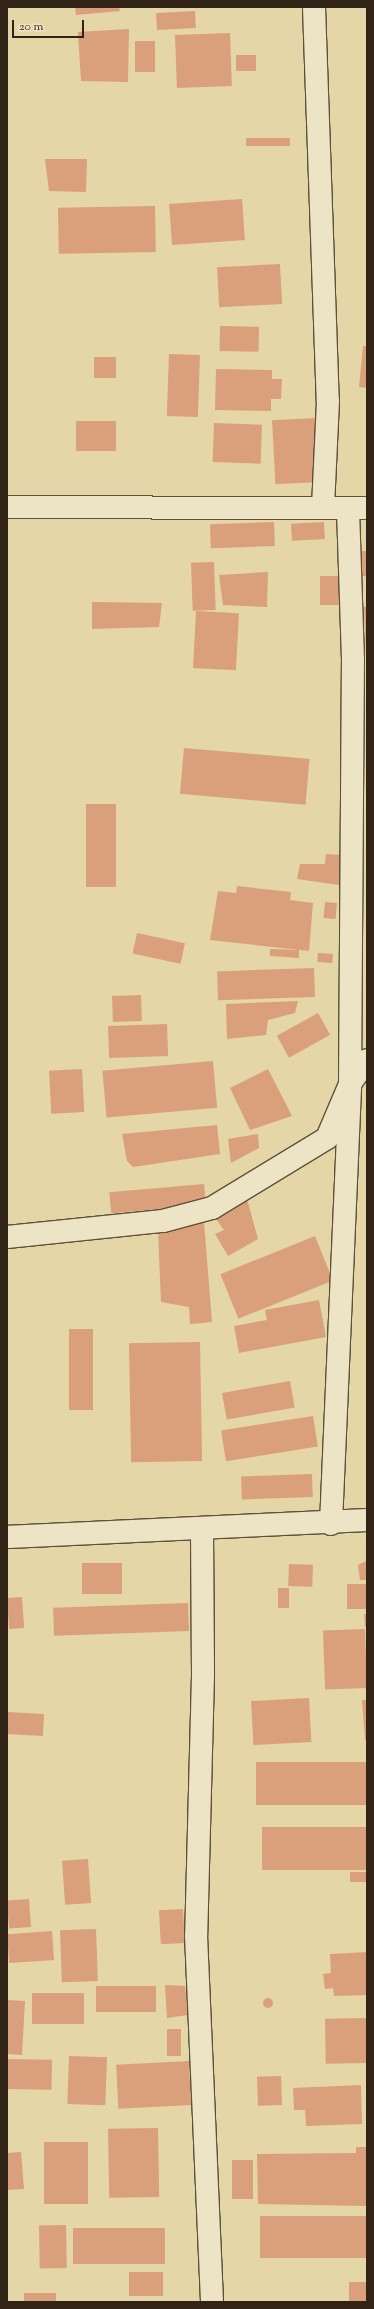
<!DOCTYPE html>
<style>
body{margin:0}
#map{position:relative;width:374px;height:2309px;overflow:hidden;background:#e4d6a6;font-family:"Sorts Mill Goudy",serif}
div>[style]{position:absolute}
.building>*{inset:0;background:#da9f7b;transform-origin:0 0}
.round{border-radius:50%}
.roads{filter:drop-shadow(1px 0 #5e503a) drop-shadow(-1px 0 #5e503a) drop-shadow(0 1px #5e503a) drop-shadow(0 -1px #5e503a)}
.minor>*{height:22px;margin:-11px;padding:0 11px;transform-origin:11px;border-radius:11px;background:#ede4c5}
span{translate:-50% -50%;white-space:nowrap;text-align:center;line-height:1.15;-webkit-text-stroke:3.5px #ede4c5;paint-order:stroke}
.frame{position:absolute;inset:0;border:8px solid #312316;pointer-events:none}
.scale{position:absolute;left:12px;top:20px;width:72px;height:18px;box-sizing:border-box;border:2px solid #312316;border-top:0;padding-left:5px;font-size:12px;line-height:14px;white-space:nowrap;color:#312316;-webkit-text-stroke:3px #ede4c5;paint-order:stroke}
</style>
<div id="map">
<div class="building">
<i style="clip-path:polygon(75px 7px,119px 7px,120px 11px,76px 15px)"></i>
<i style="left:195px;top:11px;width:17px;height:39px;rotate:87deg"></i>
<i style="clip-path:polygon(129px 29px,128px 82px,81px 81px,78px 32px)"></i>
<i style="left:230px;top:33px;width:53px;height:55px;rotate:88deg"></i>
<i style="left:135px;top:41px;width:20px;height:31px"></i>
<i style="left:236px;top:55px;width:20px;height:16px"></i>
<i style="left:246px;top:138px;width:44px;height:8px"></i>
<i style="clip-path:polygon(45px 159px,87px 159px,86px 192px,49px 191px)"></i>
<i style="left:242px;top:199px;width:41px;height:73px;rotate:86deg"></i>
<i style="left:155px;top:206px;width:46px;height:97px;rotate:89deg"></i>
<i style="left:280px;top:264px;width:40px;height:63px;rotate:87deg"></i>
<i style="left:220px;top:326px;width:39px;height:25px;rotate:1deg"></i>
<i style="clip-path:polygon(363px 346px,367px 346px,367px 388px,359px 387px)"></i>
<i style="left:169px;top:354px;width:31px;height:62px;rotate:2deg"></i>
<i style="left:94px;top:357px;width:22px;height:21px"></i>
<i style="clip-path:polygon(216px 369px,272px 370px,272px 379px,282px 379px,281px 399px,271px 399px,271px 411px,215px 410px)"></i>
<i style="left:317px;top:418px;width:64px;height:45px;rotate:87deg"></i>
<i style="left:116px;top:421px;width:30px;height:40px;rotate:90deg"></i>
<i style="left:214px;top:423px;width:48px;height:39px;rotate:2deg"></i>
<i style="left:274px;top:522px;width:24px;height:64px;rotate:88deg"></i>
<i style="left:324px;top:522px;width:17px;height:33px;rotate:87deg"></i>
<i style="left:362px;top:551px;width:5px;height:25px"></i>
<i style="left:214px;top:562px;width:48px;height:23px;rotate:88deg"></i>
<i style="clip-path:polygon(268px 572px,267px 607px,223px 605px,219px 575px)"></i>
<i style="left:340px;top:576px;width:29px;height:20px;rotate:90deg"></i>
<i style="clip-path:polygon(92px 602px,162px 603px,159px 627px,92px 629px)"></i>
<i style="clip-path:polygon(364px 607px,367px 607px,367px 658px,366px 658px)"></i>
<i style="left:196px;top:611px;width:43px;height:57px;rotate:3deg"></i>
<i style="left:184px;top:748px;width:126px;height:46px;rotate:5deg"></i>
<i style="left:86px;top:804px;width:30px;height:83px"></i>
<i style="clip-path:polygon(326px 854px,341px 855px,339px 885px,297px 879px,300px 864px,325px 864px)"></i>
<i style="clip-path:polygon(237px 886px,291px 892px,290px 900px,313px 903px,309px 951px,210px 940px,218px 891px,236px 893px)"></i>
<i style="left:325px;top:902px;width:12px;height:16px;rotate:5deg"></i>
<i style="left:137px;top:933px;width:49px;height:21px;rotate:12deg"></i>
<i style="clip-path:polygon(270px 949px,299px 950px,299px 958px,270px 956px)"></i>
<i style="left:318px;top:953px;width:15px;height:9px;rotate:4deg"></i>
<i style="left:314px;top:968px;width:29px;height:97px;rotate:88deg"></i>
<i style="left:141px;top:995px;width:26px;height:29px;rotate:88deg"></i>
<i style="clip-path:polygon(298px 1001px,295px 1013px,268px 1020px,266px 1035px,227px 1039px,226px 1004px)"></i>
<i style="left:318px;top:1013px;width:25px;height:47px;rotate:61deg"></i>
<i style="left:167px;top:1024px;width:32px;height:59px;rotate:88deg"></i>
<i style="left:213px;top:1061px;width:47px;height:111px;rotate:85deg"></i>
<i style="left:82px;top:1069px;width:43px;height:33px;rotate:87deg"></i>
<i style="clip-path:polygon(268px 1069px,292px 1116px,250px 1130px,230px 1088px)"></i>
<i style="clip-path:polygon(217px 1125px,220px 1154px,133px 1167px,127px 1161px,122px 1134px)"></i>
<i style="clip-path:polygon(258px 1134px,259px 1148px,231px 1163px,228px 1139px)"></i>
<i style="left:204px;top:1184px;width:21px;height:95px;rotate:85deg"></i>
<i style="clip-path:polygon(247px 1199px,258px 1239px,228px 1256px,215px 1234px,224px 1230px,216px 1219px)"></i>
<i style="clip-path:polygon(204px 1222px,212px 1322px,190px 1324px,189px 1307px,161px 1302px,158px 1230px,182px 1229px,180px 1224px)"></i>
<i style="left:315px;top:1236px;width:48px;height:102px;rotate:68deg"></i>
<i style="clip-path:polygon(319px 1300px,326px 1337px,239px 1353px,234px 1326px,267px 1320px,265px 1310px)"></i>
<i style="left:69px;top:1329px;width:24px;height:81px"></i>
<i style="left:200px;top:1342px;width:119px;height:71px;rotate:89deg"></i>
<i style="left:290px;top:1381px;width:27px;height:69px;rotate:80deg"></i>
<i style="left:313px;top:1416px;width:31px;height:93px;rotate:81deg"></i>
<i style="left:312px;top:1474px;width:23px;height:71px;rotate:88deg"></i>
<i style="clip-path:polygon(365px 1546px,367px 1580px,360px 1580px,358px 1565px,366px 1561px)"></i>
<i style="left:122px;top:1563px;width:31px;height:40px;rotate:90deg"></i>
<i style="left:289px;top:1564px;width:24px;height:22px;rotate:2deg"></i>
<i style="left:367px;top:1584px;width:25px;height:20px;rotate:90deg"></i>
<i style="left:278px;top:1588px;width:11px;height:20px"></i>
<i style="left:22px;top:1597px;width:31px;height:15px;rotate:86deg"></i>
<i style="left:188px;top:1603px;width:28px;height:135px;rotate:88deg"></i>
<i style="clip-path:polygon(364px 1614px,367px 1614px,367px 1627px,365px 1627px)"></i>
<i style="left:365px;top:1629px;width:59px;height:42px;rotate:88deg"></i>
<i style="left:309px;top:1698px;width:44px;height:58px;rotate:87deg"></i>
<i style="clip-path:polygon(362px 1700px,367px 1700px,367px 1740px,365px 1740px)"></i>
<i style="left:44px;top:1714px;width:22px;height:37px;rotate:93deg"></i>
<i style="left:367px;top:1762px;width:43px;height:111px;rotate:90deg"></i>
<i style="left:367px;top:1827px;width:43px;height:105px;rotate:90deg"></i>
<i style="left:88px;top:1859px;width:44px;height:26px;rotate:86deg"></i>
<i style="left:367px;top:1872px;width:10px;height:17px;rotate:90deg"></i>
<i style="left:29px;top:1899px;width:28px;height:22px;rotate:86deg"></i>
<i style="left:183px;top:1909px;width:34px;height:24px;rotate:87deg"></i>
<i style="left:96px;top:1929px;width:52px;height:36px;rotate:88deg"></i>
<i style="left:52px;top:1931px;width:29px;height:45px;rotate:86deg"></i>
<i style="clip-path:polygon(367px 1952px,367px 1995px,334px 1996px,333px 1988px,325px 1989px,323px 1974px,331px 1973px,330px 1954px)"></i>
<i style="clip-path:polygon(165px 1985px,185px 1986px,188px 2015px,167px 2018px)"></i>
<i style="left:156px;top:1986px;width:26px;height:60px;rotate:90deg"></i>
<i style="left:84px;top:1993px;width:31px;height:52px;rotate:90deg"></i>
<i class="round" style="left:263px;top:1998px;width:10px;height:10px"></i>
<i style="clip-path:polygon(7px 2000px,25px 2001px,22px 2055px,7px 2054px)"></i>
<i style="left:366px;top:2018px;width:45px;height:41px;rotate:89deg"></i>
<i style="left:167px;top:2029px;width:14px;height:27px"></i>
<i style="left:69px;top:2056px;width:38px;height:48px;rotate:2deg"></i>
<i style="left:7px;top:2059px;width:45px;height:30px;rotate:1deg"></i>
<i style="left:189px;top:2061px;width:44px;height:73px;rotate:87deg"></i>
<i style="left:281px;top:2076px;width:29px;height:24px;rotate:88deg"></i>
<i style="clip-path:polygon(361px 2085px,362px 2124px,306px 2126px,305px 2110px,294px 2110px,293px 2088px)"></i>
<i style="left:158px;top:2128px;width:69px;height:50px;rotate:89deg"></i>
<i style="left:44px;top:2142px;width:44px;height:62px"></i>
<i style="clip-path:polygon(356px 2147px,367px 2147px,367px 2206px,258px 2204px,257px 2154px,356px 2153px)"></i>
<i style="clip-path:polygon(21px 2152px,24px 2189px,7px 2190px,7px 2153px)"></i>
<i style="left:232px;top:2160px;width:21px;height:39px"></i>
<i style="left:367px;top:2216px;width:42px;height:107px;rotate:90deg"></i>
<i style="left:66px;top:2225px;width:43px;height:27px;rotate:89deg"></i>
<i style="left:73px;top:2228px;width:92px;height:36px"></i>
<i style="left:129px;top:2272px;width:34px;height:24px"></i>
<i style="left:349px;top:2282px;width:18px;height:20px"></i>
<i style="left:24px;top:2293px;width:32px;height:9px"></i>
</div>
<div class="roads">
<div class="minor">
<i style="left:314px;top:7px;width:394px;rotate:88deg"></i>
<i style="left:328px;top:401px;width:107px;rotate:92.7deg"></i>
<i style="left:7px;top:507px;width:360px;rotate:0.2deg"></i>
<i style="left:7px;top:1237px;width:157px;rotate:-5.9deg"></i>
<i style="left:163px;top:1221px;width:51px;rotate:-14.9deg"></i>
<i style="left:212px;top:1208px;width:135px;rotate:-31.3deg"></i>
<i style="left:327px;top:1138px;width:59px;rotate:-66.9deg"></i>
<i style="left:350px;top:1084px;width:29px;rotate:-55deg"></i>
<i style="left:331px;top:1524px;width:440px;rotate:-87.5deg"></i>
<i style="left:350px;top:1084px;width:424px;rotate:-89.6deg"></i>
<i style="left:353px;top:660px;width:152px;rotate:-91.9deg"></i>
<i style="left:202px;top:1530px;width:145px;rotate:89.6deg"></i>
<i style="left:203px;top:1675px;width:260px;rotate:91.5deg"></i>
<i style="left:196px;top:1935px;width:367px;rotate:87.5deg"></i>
<i style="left:7px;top:1537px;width:360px;rotate:-2.7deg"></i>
</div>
</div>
<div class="frame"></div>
<div class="scale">20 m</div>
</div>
